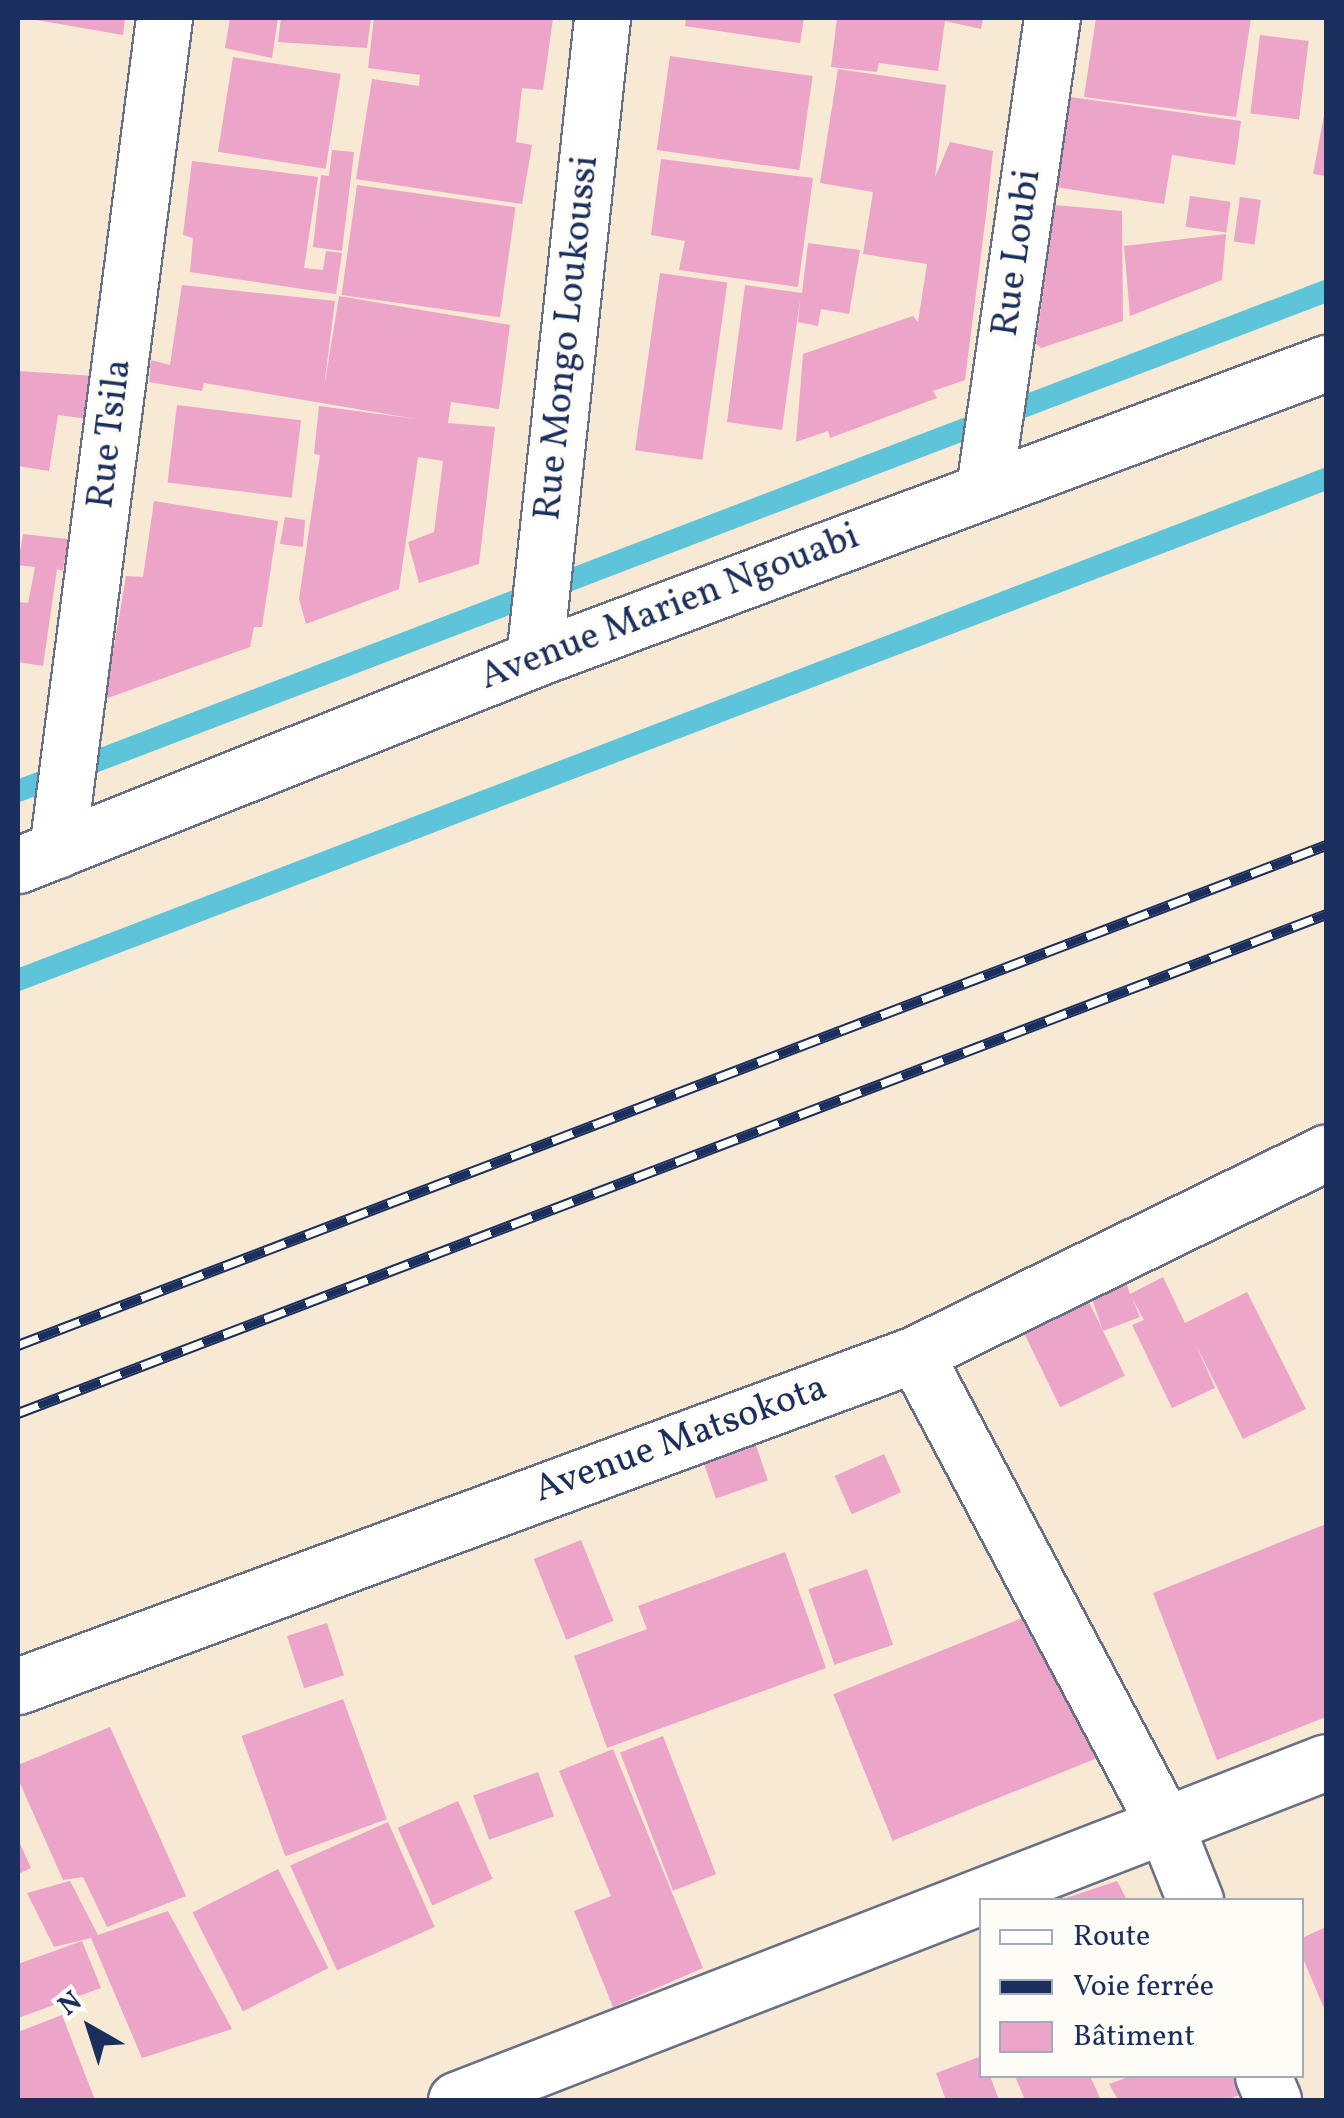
<!DOCTYPE html>
<meta charset="utf-8">
<style>
body{margin:0}
#map{position:relative;width:1344px;height:2118px;overflow:hidden;background:#f7e9d4;font-family:Vollkorn,serif}
div>[style]{position:absolute}
.stream>*{height:22px;margin:-11px;padding:0 11px;transform-origin:11px;border-radius:11px;background:#5dc4da}
.building>*{inset:0;background:#eda4c9;transform-origin:0 0}
.roads{filter:drop-shadow(2px 0 #687087) drop-shadow(-2px 0 #687087) drop-shadow(0 2px #687087) drop-shadow(0 -2px #687087)}
.minor>*{height:55px;margin:-27.5px;padding:0 27.5px;transform-origin:27.5px;border-radius:27.5px;background:#fff}
.tertiary>*{height:55px;margin:-27.5px;padding:0 27.5px;transform-origin:27.5px;border-radius:27.5px;background:#fff}
.rail>*{height:11px;margin-top:-5.5px;transform-origin:0;background:repeating-linear-gradient(90deg,#fdfcf7 0 22px,#1b2f5e 0 44px);box-sizing:border-box;border-block:2px solid #1b2f5e}
span{translate:-50% -50%;white-space:nowrap;text-align:center;line-height:1.15;-webkit-text-stroke:8px #fdfcf7;paint-order:stroke}
.street-label{font-size:38px;color:#1b2f5e}
.frame{position:absolute;inset:0;border:20px solid #1b2f5e;pointer-events:none}
.legend{position:absolute;left:979px;top:1898px;width:325px;height:180px;box-sizing:border-box;background:#fdfcf7;border:2px solid #a3aaba;margin:0;padding:12px 18px;list-style:none;font-size:30px;color:#1b2f5e}
.legend li{display:flex;align-items:center;gap:20px;height:50px}
.legend b{width:50px;border:2px solid #a3aaba}
.north{position:absolute;left:40px;top:1978px;width:100px;height:100px;-webkit-text-stroke:8px #fdfcf7;paint-order:stroke;rotate:321deg;font-size:28px;font-weight:700;line-height:40px;text-align:center;color:#1b2f5e}
.north::after{content:'';display:block;margin:auto;width:35px;height:45px;background:#1b2f5e;clip-path:polygon(50% 0,100% 100%,50% 72%,0 100%)}
</style>
<div id="map">
<div class="stream">
<i style="left:18px;top:791px;width:1400px;rotate:-20.92deg"></i>
<i style="left:18px;top:980px;width:1401px;rotate:-20.96deg"></i>
</div>
<div class="building">
<i style="clip-path:polygon(25px 18px,125px 18px,123px 35px)"></i>
<i style="clip-path:polygon(230px 18px,278px 18px,272px 58px,225px 48px)"></i>
<i style="clip-path:polygon(281px 18px,371px 18px,367px 48px,278px 42px)"></i>
<i style="clip-path:polygon(374px 18px,553px 18px,543px 90px,522px 88px,516px 142px,532px 145px,522px 204px,356px 179px,372px 79px,419px 86px,420px 75px,368px 68px)"></i>
<i style="clip-path:polygon(686px 18px,804px 18px,800px 43px,685px 26px)"></i>
<i style="clip-path:polygon(837px 18px,983px 18px,981px 29px,945px 21px,938px 71px,879px 63px,877px 72px,831px 67px)"></i>
<i style="clip-path:polygon(1096px 18px,1251px 18px,1236px 117px,1084px 97px)"></i>
<i style="left:1260px;top:35px;width:49px;height:79px;rotate:7deg"></i>
<i style="left:670px;top:56px;width:144px;height:95px;rotate:8deg"></i>
<i style="left:233px;top:57px;width:109px;height:96px;rotate:9deg"></i>
<i style="clip-path:polygon(838px 69px,946px 85px,935px 177px,950px 142px,993px 151px,987px 207px,965px 380px,933px 391px,937px 398px,830px 438px,828px 431px,796px 442px,803px 354px,913px 316px,918px 322px,927px 264px,863px 254px,873px 192px,820px 183px)"></i>
<i style="clip-path:polygon(1071px 97px,1241px 121px,1235px 165px,1172px 155px,1164px 204px,1056px 187px)"></i>
<i style="clip-path:polygon(1325px 110px,1326px 110px,1326px 176px,1313px 174px)"></i>
<i style="clip-path:polygon(332px 150px,354px 152px,342px 251px,313px 247px,321px 175px,329px 176px)"></i>
<i style="clip-path:polygon(661px 159px,813px 178px,798px 287px,679px 270px,685px 241px,651px 235px)"></i>
<i style="clip-path:polygon(192px 161px,318px 177px,304px 268px,323px 270px,326px 251px,342px 253px,336px 294px,190px 272px,193px 238px,183px 235px)"></i>
<i style="left:357px;top:185px;width:160px;height:111px;rotate:8deg"></i>
<i style="left:1190px;top:196px;width:41px;height:31px;rotate:8deg"></i>
<i style="left:1240px;top:197px;width:21px;height:45px;rotate:8deg"></i>
<i style="clip-path:polygon(1055px 205px,1122px 211px,1123px 321px,1041px 348px,1036px 344px)"></i>
<i style="clip-path:polygon(1226px 234px,1222px 280px,1130px 316px,1124px 246px)"></i>
<i style="clip-path:polygon(808px 243px,860px 250px,849px 314px,821px 309px,818px 326px,798px 322px,800px 300px,782px 430px,727px 422px,745px 285px,802px 293px)"></i>
<i style="left:660px;top:273px;width:68px;height:179px;rotate:8deg"></i>
<i style="clip-path:polygon(182px 285px,335px 301px,324px 388px,339px 296px,510px 325px,499px 409px,451px 402px,448px 423px,495px 427px,479px 564px,419px 583px,408px 542px,434px 532px,443px 461px,418px 457px,399px 589px,306px 624px,299px 599px,320px 455px,314px 454px,319px 406px,416px 419px,204px 383px,202px 391px,149px 382px,151px 360px,170px 365px)"></i>
<i style="clip-path:polygon(18px 371px,95px 376px,89px 419px,58px 415px,49px 471px,18px 466px)"></i>
<i style="left:177px;top:405px;width:125px;height:78px;rotate:7deg"></i>
<i style="clip-path:polygon(154px 501px,278px 521px,262px 627px,254px 627px,250px 647px,105px 699px,126px 576px,143px 577px)"></i>
<i style="clip-path:polygon(285px 517px,305px 520px,303px 547px,280px 544px)"></i>
<i style="clip-path:polygon(23px 534px,68px 539px,63px 571px,57px 569px,43px 666px,18px 662px,18px 602px,28px 603px,35px 567px,18px 565px)"></i>
<i style="clip-path:polygon(1163px 1277px,1185px 1323px,1247px 1292px,1306px 1409px,1243px 1439px,1196px 1345px,1215px 1388px,1172px 1408px,1132px 1325px,1144px 1320px,1132px 1298px,1140px 1317px,1103px 1331px,1092px 1299px,1127px 1285px,1130px 1294px)"></i>
<i style="left:1085px;top:1294px;width:91px;height:72px;rotate:64deg"></i>
<i style="left:753px;top:1437px;width:46px;height:55px;rotate:71deg"></i>
<i style="left:884px;top:1454px;width:42px;height:54px;rotate:66deg"></i>
<i style="clip-path:polygon(1326px 1524px,1326px 1717px,1217px 1760px,1153px 1593px)"></i>
<i style="left:581px;top:1540px;width:87px;height:51px;rotate:68deg"></i>
<i style="clip-path:polygon(785px 1552px,826px 1668px,607px 1748px,574px 1656px,647px 1629px,638px 1606px)"></i>
<i style="left:867px;top:1569px;width:80px;height:62px;rotate:71deg"></i>
<i style="left:1042px;top:1610px;width:158px;height:225px;rotate:68deg"></i>
<i style="left:327px;top:1623px;width:55px;height:42px;rotate:72deg"></i>
<i style="left:343px;top:1699px;width:128px;height:108px;rotate:70deg"></i>
<i style="clip-path:polygon(110px 1727px,186px 1896px,107px 1927px,83px 1877px,63px 1880px,18px 1779px,18px 1765px)"></i>
<i style="left:663px;top:1736px;width:148px;height:46px;rotate:69deg"></i>
<i style="clip-path:polygon(613px 1749px,703px 1968px,613px 2007px,574px 1911px,611px 1896px,559px 1771px)"></i>
<i style="left:538px;top:1772px;width:47px;height:69px;rotate:70deg"></i>
<i style="left:458px;top:1801px;width:85px;height:66px;rotate:66deg"></i>
<i style="left:388px;top:1822px;width:115px;height:107px;rotate:66deg"></i>
<i style="clip-path:polygon(18px 1839px,31px 1868px,18px 1874px)"></i>
<i style="left:278px;top:1869px;width:111px;height:96px;rotate:63deg"></i>
<i style="clip-path:polygon(70px 1881px,98px 1935px,168px 1911px,232px 2029px,142px 2058px,91px 1938px,54px 1947px,27px 1893px)"></i>
<i style="clip-path:polygon(1117px 1881px,1127px 1900px,1060px 1900px)"></i>
<i style="clip-path:polygon(1326px 1927px,1326px 2013px,1302px 1956px,1302px 1938px)"></i>
<i style="clip-path:polygon(82px 1941px,101px 1988px,18px 2018px,18px 1964px)"></i>
<i style="clip-path:polygon(62px 2015px,95px 2100px,18px 2100px,18px 2032px)"></i>
<i style="clip-path:polygon(982px 2056px,982px 2076px,990px 2076px,999px 2100px,946px 2100px,936px 2073px)"></i>
<i style="clip-path:polygon(1015px 2076px,1090px 2076px,1101px 2100px,1025px 2100px)"></i>
<i style="clip-path:polygon(1131px 2076px,1235px 2076px,1243px 2094px,1225px 2100px,1118px 2100px,1109px 2084px)"></i>
</div>
<div class="roads">
<div class="minor">
<i style="left:984px;top:489px;width:476px;rotate:-81.8deg"></i>
<i style="left:534px;top:659px;width:645px;rotate:-83.94deg"></i>
<i style="left:57px;top:850px;width:839px;rotate:-82.67deg"></i>
<i style="left:915px;top:1354px;width:533px;rotate:62.04deg"></i>
<i style="left:1165px;top:1825px;width:81px;rotate:68.2deg"></i>
<i style="left:18px;top:1686px;width:956px;rotate:-20.31deg"></i>
<i style="left:915px;top:1354px;width:458px;rotate:-26.1deg"></i>
<i style="left:1263px;top:2076px;width:26px;rotate:67deg"></i>
<i style="left:456px;top:2100px;width:933px;rotate:-21.23deg"></i>
</div>
<div class="tertiary">
<i style="left:18px;top:865px;width:556px;rotate:-21.76deg"></i>
<i style="left:534px;top:659px;width:846px;rotate:-20.49deg"></i>
</div>
</div>
<div class="rail">
<i style="left:18px;top:1345px;width:1400px;rotate:-20.92deg"></i>
<i style="left:18px;top:1413px;width:1400px;rotate:-20.88deg"></i>
</div>
<div class="street-label">
<span style="left:1018px;top:253px;rotate:-82deg">Rue Loubi</span>
<span style="left:568px;top:338px;rotate:-84deg">Rue Mongo Loukoussi</span>
<span style="left:111px;top:434px;rotate:-83deg">Rue Tsila</span>
<span style="left:670px;top:608px;rotate:-21deg">Avenue Marien Ngouabi</span>
<span style="left:681px;top:1440px;rotate:-20deg">Avenue Matsokota</span>
</div>
<div class="frame"></div>
<ul class="legend">
<li><b style="height:12px;background:#fff"></b>Route</li>
<li><b style="height:12px;background:#1b2f5e"></b>Voie ferrée</li>
<li><b style="height:28px;background:#eda4c9"></b>Bâtiment</li>
</ul>
<div class="north">N</div>
</div>
